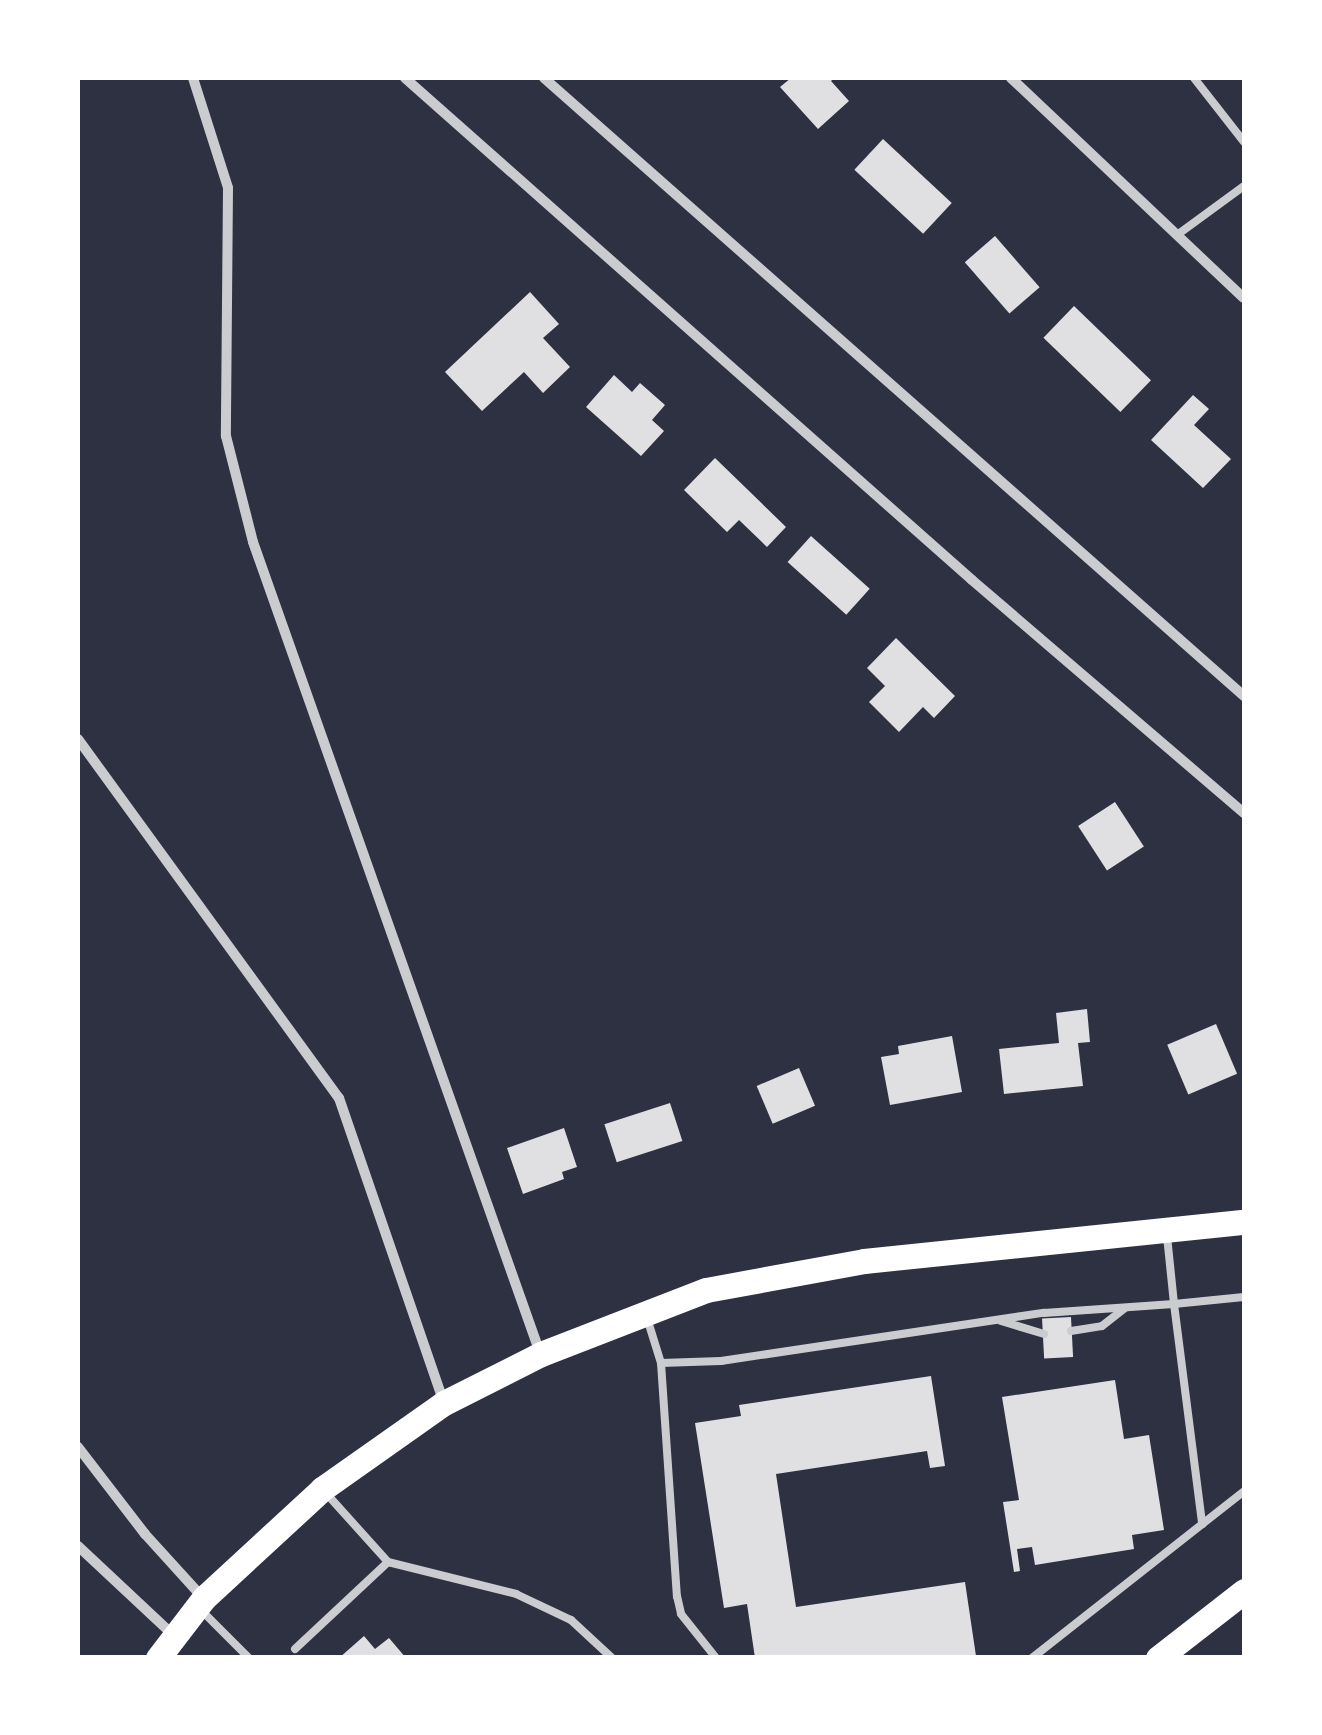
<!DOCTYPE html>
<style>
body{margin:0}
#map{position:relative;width:1322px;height:1735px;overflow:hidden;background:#2d3142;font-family:"Playfair Display",serif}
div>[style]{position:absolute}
.building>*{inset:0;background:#e0e0e3;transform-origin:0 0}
.service>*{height:8px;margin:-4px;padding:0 4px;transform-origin:4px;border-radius:4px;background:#caccd0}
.minor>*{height:10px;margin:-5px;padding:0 5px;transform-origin:5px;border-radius:5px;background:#caccd0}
.primary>*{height:25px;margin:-12.5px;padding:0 12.5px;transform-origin:12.5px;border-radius:12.5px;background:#fff}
span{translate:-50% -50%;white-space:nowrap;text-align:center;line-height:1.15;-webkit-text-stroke:8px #fff;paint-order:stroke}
.frame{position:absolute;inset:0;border:80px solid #fff;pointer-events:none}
</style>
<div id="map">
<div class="building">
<i style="clip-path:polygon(791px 78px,834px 78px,831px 81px,849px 101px,818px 129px,780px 87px)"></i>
<i style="left:883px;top:139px;width:94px;height:42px;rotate:43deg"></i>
<i style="left:995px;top:236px;width:68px;height:40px;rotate:49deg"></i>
<i style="clip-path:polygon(530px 292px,559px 324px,543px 338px,570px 367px,543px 393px,524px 372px,482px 411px,445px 372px)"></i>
<i style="left:1074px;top:306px;width:107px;height:44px;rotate:44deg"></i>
<i style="clip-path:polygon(614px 375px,632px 392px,640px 383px,665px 405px,652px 420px,664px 431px,641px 456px,586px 407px)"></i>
<i style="clip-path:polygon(1193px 395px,1209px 409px,1194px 425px,1231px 459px,1203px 488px,1151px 440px)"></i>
<i style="clip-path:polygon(715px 458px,786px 527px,767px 547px,739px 520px,727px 532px,684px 490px)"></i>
<i style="left:811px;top:536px;width:79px;height:35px;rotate:42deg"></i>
<i style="clip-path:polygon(896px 638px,955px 696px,934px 718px,923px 707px,899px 732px,869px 702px,885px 686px,867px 668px)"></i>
<i style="left:1115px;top:802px;width:53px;height:44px;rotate:57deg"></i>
<i style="clip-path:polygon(1087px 1009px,1090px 1042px,1078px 1043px,1083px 1086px,1004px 1094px,999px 1049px,1059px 1043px,1056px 1013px)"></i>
<i style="left:1216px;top:1024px;width:54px;height:53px;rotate:67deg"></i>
<i style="clip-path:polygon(952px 1036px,962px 1092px,890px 1105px,881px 1057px,899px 1054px,898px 1046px)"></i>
<i style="left:799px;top:1068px;width:41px;height:46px;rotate:67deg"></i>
<i style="left:670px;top:1103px;width:40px;height:69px;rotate:72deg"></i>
<i style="clip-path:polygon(564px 1128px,577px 1167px,562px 1172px,564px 1179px,523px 1194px,507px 1148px)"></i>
<i style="left:1071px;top:1317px;width:40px;height:29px;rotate:87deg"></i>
<i style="clip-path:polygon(931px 1376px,945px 1466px,930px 1468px,927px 1451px,776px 1474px,796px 1607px,965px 1582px,976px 1656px,755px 1658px,747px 1604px,724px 1608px,695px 1423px,741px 1416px,739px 1405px)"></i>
<i style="clip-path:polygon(1115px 1380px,1124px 1439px,1149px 1435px,1164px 1530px,1132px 1535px,1134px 1549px,1035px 1565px,1032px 1547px,1017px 1549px,1020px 1571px,1014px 1572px,1003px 1502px,1019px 1500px,1002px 1397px)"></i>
<i style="clip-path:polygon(364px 1636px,375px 1649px,389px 1638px,406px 1658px,339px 1658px)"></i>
</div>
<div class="service">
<i style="left:1194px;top:78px;width:81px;rotate:52deg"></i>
<i style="left:1177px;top:235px;width:83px;rotate:-36.2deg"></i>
<i style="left:1167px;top:1236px;width:68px;rotate:84.1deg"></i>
<i style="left:1174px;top:1304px;width:70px;rotate:-5.7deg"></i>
<i style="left:647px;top:1318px;width:47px;rotate:72.7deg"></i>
<i style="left:661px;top:1363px;width:234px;rotate:86.1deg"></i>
<i style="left:677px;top:1596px;width:18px;rotate:77deg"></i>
<i style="left:681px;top:1614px;width:56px;rotate:51.5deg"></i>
<i style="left:1001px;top:1321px;width:45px;rotate:16.8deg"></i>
<i style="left:1071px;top:1331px;width:31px;rotate:-9deg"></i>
<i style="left:1102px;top:1326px;width:29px;rotate:-38deg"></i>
<i style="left:661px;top:1363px;width:60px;rotate:-1.9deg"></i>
<i style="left:721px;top:1361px;width:327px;rotate:-8.5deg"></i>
<i style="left:1044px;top:1313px;width:130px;rotate:-4deg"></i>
<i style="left:1174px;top:1304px;width:222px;rotate:82.7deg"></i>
<i style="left:325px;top:1492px;width:94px;rotate:48deg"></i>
<i style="left:388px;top:1562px;width:132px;rotate:14deg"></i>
<i style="left:516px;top:1594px;width:61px;rotate:25.3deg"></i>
<i style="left:571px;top:1620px;width:56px;rotate:42.8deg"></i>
<i style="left:199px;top:1608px;width:71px;rotate:45deg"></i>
<i style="left:295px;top:1649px;width:127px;rotate:-43.1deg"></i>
<i style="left:1032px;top:1658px;width:270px;rotate:-38.2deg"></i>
</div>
<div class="minor">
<i style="left:193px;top:78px;width:115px;rotate:72.3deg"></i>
<i style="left:228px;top:188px;width:248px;rotate:90.5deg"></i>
<i style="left:226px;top:436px;width:109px;rotate:75.7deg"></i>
<i style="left:253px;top:542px;width:860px;rotate:70.51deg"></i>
<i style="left:405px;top:78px;width:757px;rotate:41.52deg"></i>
<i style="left:972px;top:580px;width:358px;rotate:40.6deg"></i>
<i style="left:544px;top:78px;width:934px;rotate:41.44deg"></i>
<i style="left:1011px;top:78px;width:320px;rotate:43.4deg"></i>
<i style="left:78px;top:739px;width:444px;rotate:54deg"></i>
<i style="left:339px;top:1098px;width:323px;rotate:71deg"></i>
<i style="left:78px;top:1447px;width:110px;rotate:52.4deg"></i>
<i style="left:145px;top:1534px;width:86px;rotate:47.8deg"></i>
<i style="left:78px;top:1546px;width:129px;rotate:43.1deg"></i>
</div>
<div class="primary">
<i style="left:158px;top:1658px;width:76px;rotate:-52.5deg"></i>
<i style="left:204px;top:1598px;width:161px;rotate:-42.7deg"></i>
<i style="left:322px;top:1489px;width:149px;rotate:-35.2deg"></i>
<i style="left:444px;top:1403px;width:109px;rotate:-26.8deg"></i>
<i style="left:541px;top:1354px;width:177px;rotate:-21.2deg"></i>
<i style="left:706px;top:1290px;width:161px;rotate:-10.4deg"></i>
<i style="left:864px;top:1261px;width:382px;rotate:-5.9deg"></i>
<i style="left:1158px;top:1658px;width:109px;rotate:-37.9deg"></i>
</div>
<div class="frame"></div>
</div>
